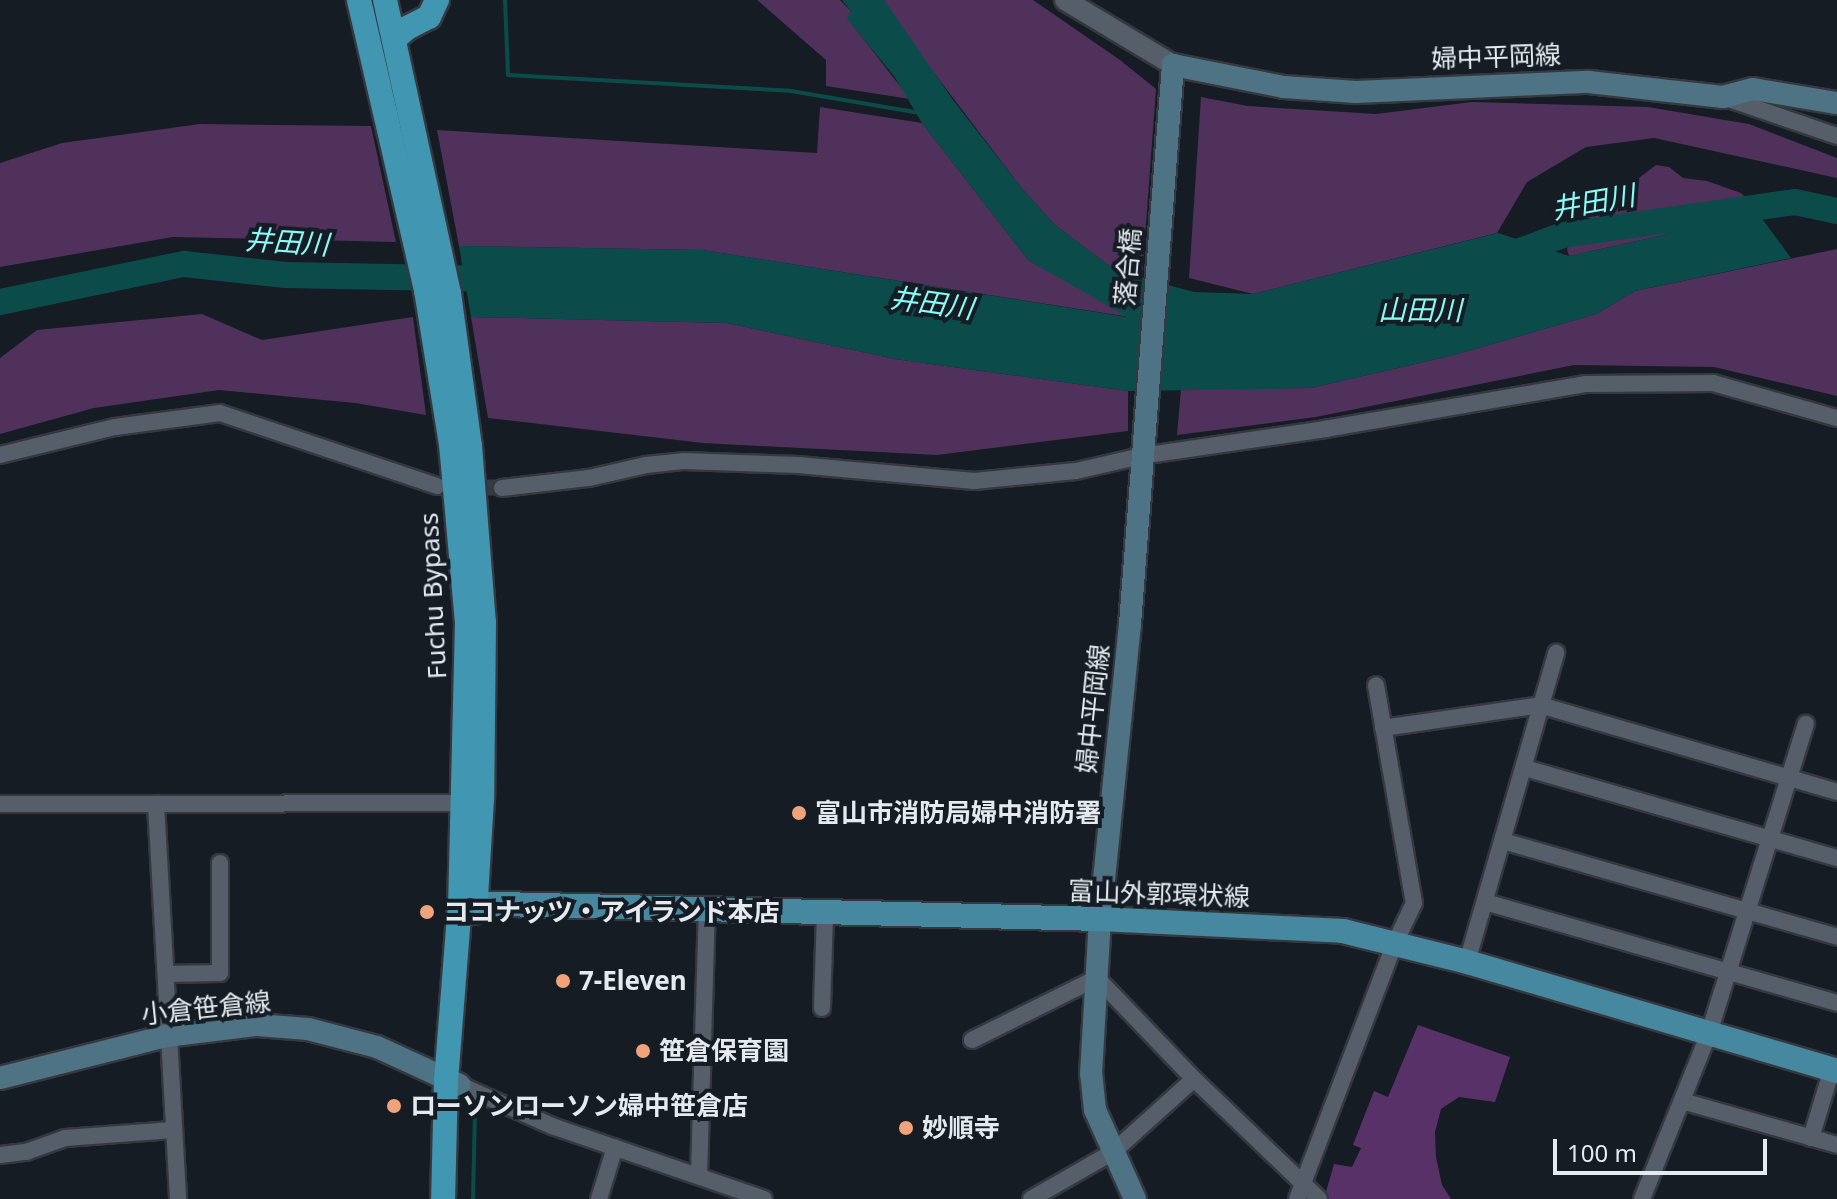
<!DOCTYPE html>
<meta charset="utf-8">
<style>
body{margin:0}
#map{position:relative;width:1837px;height:1199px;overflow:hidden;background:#151c24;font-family:"Noto Sans","Noto Sans JP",sans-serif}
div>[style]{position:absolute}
.green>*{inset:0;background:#4f315b}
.forest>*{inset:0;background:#593169}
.water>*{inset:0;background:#0b4c4a}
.stream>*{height:4px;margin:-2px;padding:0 2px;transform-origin:2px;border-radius:2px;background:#0b4c4a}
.river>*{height:26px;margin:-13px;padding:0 13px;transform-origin:13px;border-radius:13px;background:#0b4c4a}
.minor-tunnel>*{height:16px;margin-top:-8px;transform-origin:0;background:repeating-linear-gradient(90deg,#343b43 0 16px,transparent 0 24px)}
.roads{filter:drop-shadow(2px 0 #35383f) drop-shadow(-2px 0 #35383f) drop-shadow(0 2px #35383f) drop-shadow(0 -2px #35383f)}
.minor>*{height:16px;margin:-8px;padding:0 8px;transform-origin:8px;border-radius:8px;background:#565f69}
.tertiary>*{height:20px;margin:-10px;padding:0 10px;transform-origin:10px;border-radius:10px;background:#565f69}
.secondary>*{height:22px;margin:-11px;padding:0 11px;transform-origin:11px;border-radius:11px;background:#4e7384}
.primary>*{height:24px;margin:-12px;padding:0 12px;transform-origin:12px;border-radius:12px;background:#4688a0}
.trunk>*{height:24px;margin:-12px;padding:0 12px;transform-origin:12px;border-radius:12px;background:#4196b2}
.dots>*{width:22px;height:22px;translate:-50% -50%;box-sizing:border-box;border:4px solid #151c24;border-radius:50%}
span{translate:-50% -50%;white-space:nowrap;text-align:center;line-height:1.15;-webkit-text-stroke:8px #151c24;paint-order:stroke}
.street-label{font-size:26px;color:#e5eaf0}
.poi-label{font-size:26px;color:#e5eaf0;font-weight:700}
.left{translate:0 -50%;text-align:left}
.water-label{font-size:28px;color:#88fbf6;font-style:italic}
.scale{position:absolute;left:1553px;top:1139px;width:214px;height:36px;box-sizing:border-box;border:4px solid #e5eaf0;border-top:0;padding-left:10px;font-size:24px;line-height:28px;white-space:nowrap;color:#e5eaf0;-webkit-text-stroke:6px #151c24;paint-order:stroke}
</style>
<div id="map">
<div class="green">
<i style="clip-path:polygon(757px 0,840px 0,851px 11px,848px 19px,910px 99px,826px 86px,826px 60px)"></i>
<i style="clip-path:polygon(884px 0,1033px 0,1120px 60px,1156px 89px,1142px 278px,1116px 271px,1055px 225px,1023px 190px,903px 32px)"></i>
<i style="clip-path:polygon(1201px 97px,1248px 106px,1376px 114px,1472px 102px,1648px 107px,1749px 124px,1837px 158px,1837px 178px,1654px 138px,1586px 147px,1527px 182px,1497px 233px,1253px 294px,1189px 278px)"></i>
<i style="clip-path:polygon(820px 107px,922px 123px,1028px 260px,1130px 317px,702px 250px,459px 246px,437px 130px,817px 153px)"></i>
<i style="clip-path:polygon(200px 124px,371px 126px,396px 242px,173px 237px,0 267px,0 163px,62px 143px)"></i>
<i style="clip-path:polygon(1656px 165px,1669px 167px,1683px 178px,1707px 181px,1741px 193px,1749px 201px,1664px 235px,1569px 256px,1567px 249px,1587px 216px,1602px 210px,1615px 196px)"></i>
<i style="clip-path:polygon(1837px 249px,1837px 396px,1714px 367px,1574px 365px,1316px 417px,1177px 435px,1181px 389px,1311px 388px,1454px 355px,1596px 314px,1635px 291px)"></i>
<i style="clip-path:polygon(202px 314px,262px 340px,413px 317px,426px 415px,355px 403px,219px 390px,94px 408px,0 434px,0 358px,37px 330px)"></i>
<i style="clip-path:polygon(471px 317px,727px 323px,895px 359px,1128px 391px,1128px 431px,937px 455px,703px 443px,488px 418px)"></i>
</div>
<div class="forest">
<i style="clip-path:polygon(1418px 1025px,1510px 1057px,1495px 1102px,1459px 1097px,1441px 1109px,1435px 1132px,1436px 1157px,1442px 1185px,1451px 1199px,1324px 1199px,1334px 1164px,1352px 1167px,1361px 1148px,1353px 1145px,1374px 1091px,1388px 1097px)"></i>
</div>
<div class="water">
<i style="clip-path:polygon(842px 0,884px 0,953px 100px,1023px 190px,1055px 225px,1116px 271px,1194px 292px,1253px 294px,1498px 233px,1569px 256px,1664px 235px,1749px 201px,1791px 258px,1635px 291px,1596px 314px,1454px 355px,1311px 388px,1128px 391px,895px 359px,727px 323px,471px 317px,459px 246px,702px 250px,1127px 317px,1028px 260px,922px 123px,894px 76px,847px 19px,851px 11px)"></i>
</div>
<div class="stream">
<i style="left:505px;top:0;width:75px;rotate:87.7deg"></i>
<i style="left:508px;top:75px;width:283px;rotate:3.2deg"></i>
<i style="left:791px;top:91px;width:131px;rotate:9.7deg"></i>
<i style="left:473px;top:1199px;width:90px;rotate:-88.7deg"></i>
<i style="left:475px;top:1109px;width:6px;rotate:-39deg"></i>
</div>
<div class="river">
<i style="left:1504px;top:257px;width:63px;rotate:-20.4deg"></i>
<i style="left:1563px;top:235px;width:234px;rotate:-8.1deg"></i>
<i style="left:1795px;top:202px;width:43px;rotate:12.1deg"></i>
<i style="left:0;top:302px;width:188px;rotate:-11.7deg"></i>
<i style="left:184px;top:264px;width:102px;rotate:6.2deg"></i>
<i style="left:285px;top:275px;width:214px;rotate:1.1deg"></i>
</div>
<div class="minor-tunnel">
<i style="left:463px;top:487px;width:39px;rotate:1deg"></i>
</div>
<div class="roads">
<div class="minor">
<i style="left:1723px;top:97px;width:120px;rotate:18.9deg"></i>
<i style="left:0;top:455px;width:118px;rotate:-13.7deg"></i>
<i style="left:115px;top:427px;width:106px;rotate:-7.6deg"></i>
<i style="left:220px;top:413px;width:229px;rotate:18.6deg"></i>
<i style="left:502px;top:488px;width:88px;rotate:-6.6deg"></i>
<i style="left:589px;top:478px;width:58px;rotate:-12.8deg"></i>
<i style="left:646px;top:465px;width:37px;rotate:-6deg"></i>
<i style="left:683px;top:461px;width:115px;rotate:2deg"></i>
<i style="left:798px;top:465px;width:177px;rotate:5.2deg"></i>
<i style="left:974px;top:481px;width:102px;rotate:-5.6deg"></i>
<i style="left:1076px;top:471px;width:67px;rotate:-13deg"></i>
<i style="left:1141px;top:456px;width:186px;rotate:-8.3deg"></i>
<i style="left:1325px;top:429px;width:265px;rotate:-9.8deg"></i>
<i style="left:1586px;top:384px;width:127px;rotate:-0.5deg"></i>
<i style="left:1713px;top:383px;width:129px;rotate:15.8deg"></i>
<i style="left:1383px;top:728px;width:159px;rotate:-8.3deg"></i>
<i style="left:1540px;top:705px;width:309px;rotate:16.3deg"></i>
<i style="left:1525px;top:768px;width:325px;rotate:16.1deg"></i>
<i style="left:0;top:804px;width:463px;rotate:-0.1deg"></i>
<i style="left:156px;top:804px;width:396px;rotate:86.8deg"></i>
<i style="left:1503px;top:841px;width:348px;rotate:16deg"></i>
<i style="left:1485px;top:902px;width:366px;rotate:16deg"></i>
<i style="left:1467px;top:962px;width:322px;rotate:-73.9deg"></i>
<i style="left:166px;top:974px;width:54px;rotate:-1.1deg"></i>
<i style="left:220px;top:973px;width:110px;rotate:-90deg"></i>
<i style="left:822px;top:1008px;width:95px;rotate:-88.2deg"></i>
<i style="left:972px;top:1040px;width:140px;rotate:-26.4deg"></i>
<i style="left:1097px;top:978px;width:140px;rotate:46.2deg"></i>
<i style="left:1194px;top:1079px;width:173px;rotate:43.8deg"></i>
<i style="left:460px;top:1085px;width:101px;rotate:24deg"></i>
<i style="left:552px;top:1126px;width:224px;rotate:19deg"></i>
<i style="left:1682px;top:1101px;width:161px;rotate:15.8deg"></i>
<i style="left:1811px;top:1138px;width:72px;rotate:-73.1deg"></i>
<i style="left:0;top:1155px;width:26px;rotate:-7deg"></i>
<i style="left:26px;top:1152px;width:41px;rotate:-19.7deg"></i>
<i style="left:65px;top:1138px;width:108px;rotate:-4.2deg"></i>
<i style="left:699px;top:1175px;width:266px;rotate:-88.3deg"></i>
<i style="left:599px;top:1199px;width:54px;rotate:-72.9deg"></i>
<i style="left:1031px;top:1199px;width:95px;rotate:-29.8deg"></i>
<i style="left:1113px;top:1152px;width:109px;rotate:-42deg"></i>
<i style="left:1297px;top:1199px;width:274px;rotate:-69.1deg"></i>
<i style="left:1395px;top:943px;width:44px;rotate:-64.6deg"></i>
<i style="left:1414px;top:903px;width:221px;rotate:-99.9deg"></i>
<i style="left:1642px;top:1199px;width:179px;rotate:-68deg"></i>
<i style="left:1709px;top:1033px;width:324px;rotate:-72.6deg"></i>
</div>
<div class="tertiary">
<i style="left:1065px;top:0;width:126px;rotate:31deg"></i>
</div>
<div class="secondary">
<i style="left:0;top:1078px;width:171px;rotate:-14.2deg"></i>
<i style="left:166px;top:1036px;width:92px;rotate:-6.9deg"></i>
<i style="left:257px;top:1025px;width:51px;rotate:4.5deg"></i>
<i style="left:308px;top:1029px;width:71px;rotate:14.6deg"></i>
<i style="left:377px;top:1047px;width:91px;rotate:24.6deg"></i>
<i style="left:1135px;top:1199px;width:98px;rotate:-114.2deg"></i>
<i style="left:1095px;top:1110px;width:36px;rotate:-96deg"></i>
<i style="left:1091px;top:1074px;width:155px;rotate:-86.7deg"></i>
<i style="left:1100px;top:919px;width:297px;rotate:-84.2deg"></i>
<i style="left:1130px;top:624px;width:561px;rotate:-85.6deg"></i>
<i style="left:1173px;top:65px;width:113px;rotate:11.2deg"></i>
<i style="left:1284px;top:87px;width:72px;rotate:4deg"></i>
<i style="left:1356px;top:92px;width:233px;rotate:-2.5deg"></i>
<i style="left:1589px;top:82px;width:135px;rotate:6.4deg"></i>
<i style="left:1723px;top:97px;width:31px;rotate:-15deg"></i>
<i style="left:1753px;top:89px;width:85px;rotate:9.5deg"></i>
</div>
<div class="primary">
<i style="left:460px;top:903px;width:640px;rotate:1.43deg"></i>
<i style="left:1100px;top:919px;width:243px;rotate:2.8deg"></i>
<i style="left:1343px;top:931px;width:128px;rotate:14deg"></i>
<i style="left:1467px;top:962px;width:386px;rotate:16.4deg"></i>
</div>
<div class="trunk">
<i style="left:359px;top:0;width:298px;rotate:77deg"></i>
<i style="left:426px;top:290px;width:156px;rotate:80.8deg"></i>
<i style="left:451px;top:444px;width:179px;rotate:84.9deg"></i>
<i style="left:467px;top:622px;width:281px;rotate:91.4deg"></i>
<i style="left:460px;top:903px;width:178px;rotate:94.5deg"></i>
<i style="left:446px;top:1080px;width:119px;rotate:91.4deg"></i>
<i style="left:385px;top:0;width:300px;rotate:77.7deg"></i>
<i style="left:449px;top:293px;width:154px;rotate:82.2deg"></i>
<i style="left:470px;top:446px;width:177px;rotate:85.5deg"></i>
<i style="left:484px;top:622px;width:177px;rotate:90.6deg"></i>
<i style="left:482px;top:799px;width:113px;rotate:93.5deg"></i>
<i style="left:394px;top:39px;width:17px;rotate:-40deg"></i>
<i style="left:407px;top:28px;width:25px;rotate:-27deg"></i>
<i style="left:429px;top:17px;width:19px;rotate:-65deg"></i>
</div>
</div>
<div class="dots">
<i style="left:799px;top:813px;background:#f0a27a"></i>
<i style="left:427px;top:912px;background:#f0a27a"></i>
<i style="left:563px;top:981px;background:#f0a27a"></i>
<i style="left:643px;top:1051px;background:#f0a27a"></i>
<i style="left:394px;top:1106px;background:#f0a27a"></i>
<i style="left:906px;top:1128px;background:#f0a27a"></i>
</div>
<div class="street-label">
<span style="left:1496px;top:57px;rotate:-2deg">婦中平岡線</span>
<span style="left:1128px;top:267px;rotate:-85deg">落合橋</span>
<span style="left:433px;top:596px;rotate:-93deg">Fuchu Bypass</span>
<span style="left:1093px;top:709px;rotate:-84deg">婦中平岡線</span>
<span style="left:1159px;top:894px;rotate:2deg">富山外郭環状線</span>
<span style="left:206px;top:1008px;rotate:-6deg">小倉笹倉線</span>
</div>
<div class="poi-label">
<span class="left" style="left:815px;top:813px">富山市消防局婦中消防署</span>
<span class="left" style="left:443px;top:912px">ココナッツ・アイランド本店</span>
<span class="left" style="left:579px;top:981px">7-Eleven</span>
<span class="left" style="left:659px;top:1051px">笹倉保育園</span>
<span class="left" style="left:410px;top:1106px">ローソンローソン婦中笹倉店</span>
<span class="left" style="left:922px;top:1128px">妙順寺</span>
</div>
<div class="water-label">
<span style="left:1593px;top:201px;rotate:-10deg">井田川</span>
<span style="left:287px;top:241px;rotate:4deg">井田川</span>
<span style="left:932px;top:302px;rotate:8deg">井田川</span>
<span style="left:1420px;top:309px">山田川</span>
</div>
<div class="scale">100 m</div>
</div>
